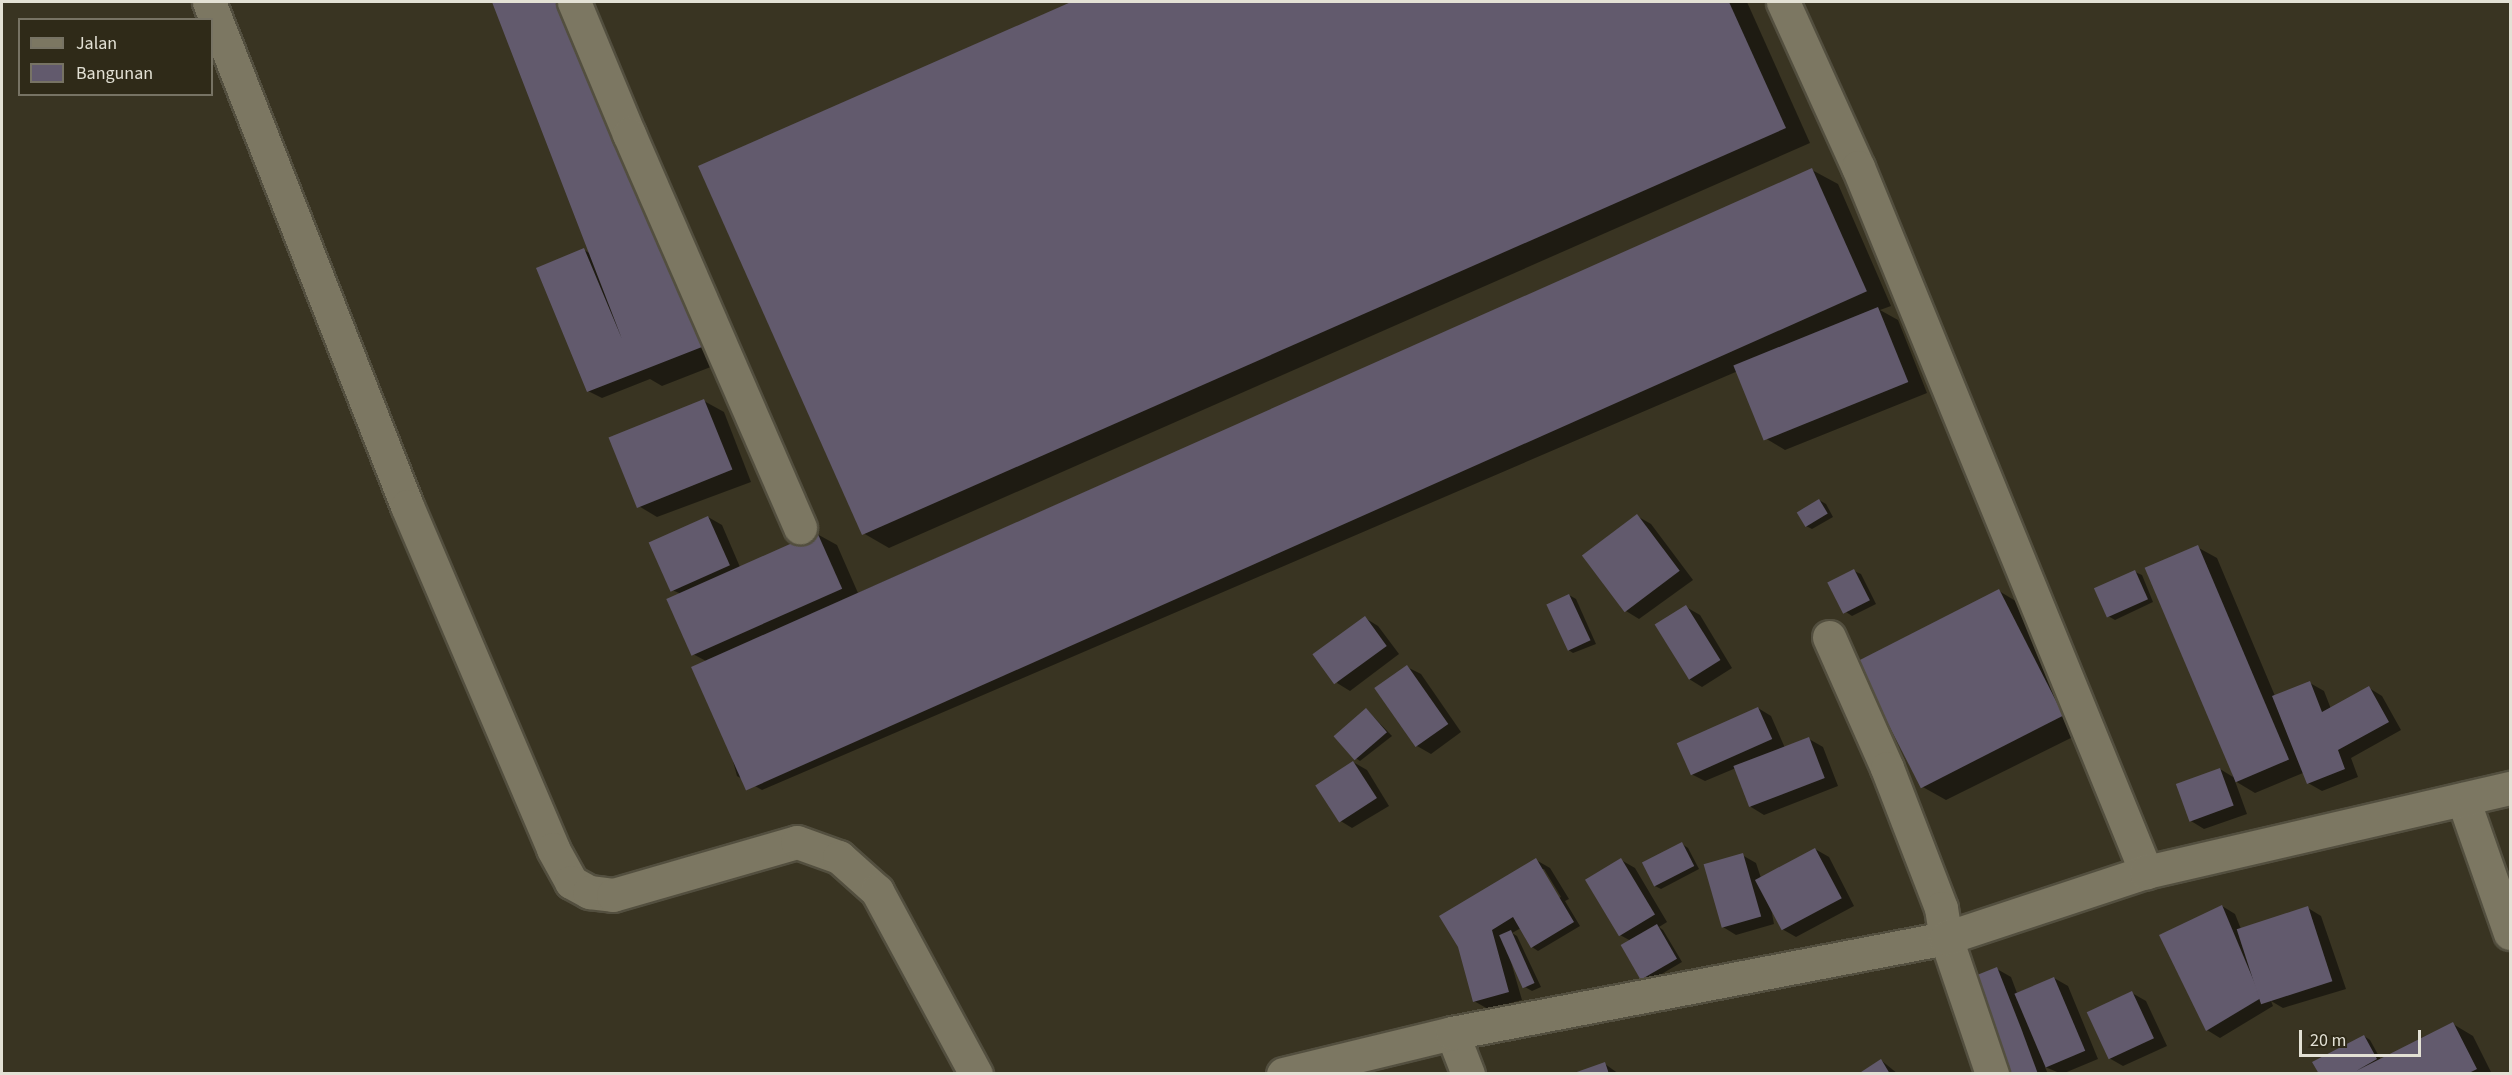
<!DOCTYPE html>
<style>
body{margin:0}
#map{position:relative;width:2512px;height:1075px;overflow:hidden;background:#393422;font-family:"Source Sans 3",sans-serif}
div>[style]{position:absolute}
.shadow>*{inset:0;background:#0007}
.building>*{inset:0;background:#625a6d;transform-origin:0 0}
.roads{filter:drop-shadow(2px 0 #534f3f) drop-shadow(-2px 0 #534f3f) drop-shadow(0 2px #534f3f) drop-shadow(0 -2px #534f3f)}
.street>*{height:33px;margin:-16.5px;padding:0 16.5px;transform-origin:16.5px;border-radius:16.5px;background:#7c7762}
.secondary>*{height:33px;margin:-16.5px;padding:0 16.5px;transform-origin:16.5px;border-radius:16.5px;background:#7c7762}
span{translate:-50% -50%;white-space:nowrap;text-align:center;line-height:1.15;-webkit-text-stroke:4.5px #2f2a18;paint-order:stroke}
.frame{position:absolute;inset:0;border:3px solid #e3e1d5;pointer-events:none}
.legend{position:absolute;left:18px;top:18px;width:195px;height:78px;box-sizing:border-box;background:#2f2a18;border:2px solid #777364;margin:0;padding:8px 10px;list-style:none;font-size:18px;color:#e3e1d5}
.legend li{display:flex;align-items:center;gap:12px;height:30px}
.legend b{width:30px;border:2px solid #777364}
.scale{position:absolute;left:2299px;top:1030px;width:122px;height:27px;box-sizing:border-box;border:3px solid #e3e1d5;border-top:0;padding-left:8px;font-size:18px;line-height:21px;white-space:nowrap;color:#e3e1d5;-webkit-text-stroke:4px #2f2a18;paint-order:stroke}
</style>
<div id="map">
<div class="shadow">
<i style="clip-path:polygon(494px 2px,588px 2px,726px 361px,662px 386px,650px 379px,602px 398px,588px 391px,584px 250px,591px 254px)"></i>
<i style="clip-path:polygon(1074px 2px,1747px 2px,1810px 143px,889px 548px,863px 533px,700px 166px)"></i>
<i style="clip-path:polygon(1812px 170px,1838px 184px,1891px 306px,1880px 310px,1898px 320px,1927px 393px,1785px 450px,1765px 438px,1738px 371px,762px 790px,737px 776px,706px 661px,691px 653px,679px 593px,672px 590px,708px 517px,722px 525px,740px 567px,817px 534px,837px 545px,858px 593px)"></i>
<i style="clip-path:polygon(704px 401px,724px 412px,751px 482px,657px 517px,637px 505px)"></i>
<i style="clip-path:polygon(1819px 500px,1826px 504px,1833px 517px,1812px 529px,1806px 526px)"></i>
<i style="clip-path:polygon(1637px 516px,1651px 524px,1693px 580px,1639px 619px,1626px 611px)"></i>
<i style="clip-path:polygon(2197px 547px,2217px 558px,2275px 696px,2310px 683px,2324px 691px,2331px 709px,2369px 688px,2382px 696px,2401px 730px,2351px 758px,2358px 777px,2322px 791px,2308px 783px,2303px 773px,2255px 793px,2235px 781px,2247px 814px,2204px 829px,2191px 821px,2220px 769px,2233px 777px)"></i>
<i style="clip-path:polygon(1854px 571px,1861px 574px,1876px 604px,1852px 616px,1846px 612px)"></i>
<i style="clip-path:polygon(2135px 572px,2142px 575px,2153px 602px,2115px 620px,2108px 616px)"></i>
<i style="clip-path:polygon(1999px 591px,2024px 606px,2087px 730px,1946px 800px,1921px 786px)"></i>
<i style="clip-path:polygon(1569px 595px,1576px 599px,1596px 644px,1573px 653px,1567px 649px)"></i>
<i style="clip-path:polygon(1686px 607px,1700px 615px,1732px 668px,1702px 687px,1689px 679px)"></i>
<i style="clip-path:polygon(1365px 618px,1378px 626px,1399px 654px,1350px 691px,1337px 683px)"></i>
<i style="clip-path:polygon(1407px 667px,1421px 674px,1461px 732px,1431px 754px,1417px 746px)"></i>
<i style="clip-path:polygon(1758px 708px,1771px 716px,1785px 748px,1809px 739px,1823px 747px,1838px 786px,1764px 815px,1751px 807px,1736px 768px,1705px 781px,1691px 774px)"></i>
<i style="clip-path:polygon(1367px 710px,1392px 736px,1360px 761px,1354px 757px)"></i>
<i style="clip-path:polygon(1353px 762px,1367px 770px,1389px 806px,1352px 828px,1339px 820px)"></i>
<i style="clip-path:polygon(1682px 844px,1688px 848px,1699px 869px,1661px 889px,1655px 886px)"></i>
<i style="clip-path:polygon(1815px 849px,1829px 857px,1854px 906px,1796px 937px,1782px 929px,1771px 908px,1774px 924px,1736px 935px,1723px 927px,1742px 855px,1756px 863px,1761px 878px)"></i>
<i style="clip-path:polygon(evenodd,1536px 860px,1550px 868px,1569px 899px,1565px 901px,1580px 926px,1538px 951px,1532px 947px,1521px 928px,1512px 933px,1517px 936px,1541px 987px,1532px 991px,1525px 987px,1511px 962px,1522px 1000px,1488px 1009px,1474px 1001px,1460px 946px,1536px 860px,1541px 869px,1544px 869px,1561px 897px,1559px 898px,1541px 869px)"></i>
<i style="clip-path:polygon(1621px 860px,1635px 868px,1667px 922px,1659px 927px,1663px 930px,1682px 962px,1648px 982px,1642px 978px,1631px 941px,1620px 935px)"></i>
<i style="clip-path:polygon(2222px 906px,2235px 914px,2241px 929px,2308px 908px,2321px 916px,2346px 989px,2283px 1008px,2271px 1001px,2273px 1006px,2220px 1038px,2207px 1030px)"></i>
<i style="clip-path:polygon(1997px 969px,2011px 977px,2017px 993px,2054px 978px,2068px 986px,2098px 1059px,2062px 1074px,2045px 1067px,2048px 1074px,1999px 1074px)"></i>
<i style="clip-path:polygon(2132px 993px,2146px 1001px,2167px 1046px,2123px 1066px,2109px 1058px)"></i>
<i style="clip-path:polygon(2453px 1024px,2473px 1036px,2492px 1074px,2320px 1074px,2364px 1036px,2370px 1040px,2381px 1060px)"></i>
<i style="clip-path:polygon(1882px 1061px,1898px 1074px,1861px 1074px)"></i>
<i style="clip-path:polygon(1605px 1064px,1619px 1074px,1578px 1074px)"></i>
</div>
<div class="building">
<i style="clip-path:polygon(492px 2px,569px 2px,702px 347px,587px 392px,536px 268px,584px 248px,622px 339px)"></i>
<i style="clip-path:polygon(1071px 2px,1729px 2px,1786px 128px,862px 535px,698px 166px)"></i>
<i style="left:1812px;top:168px;width:135px;height:1227px;rotate:66deg"></i>
<i style="left:1878px;top:307px;width:81px;height:156px;rotate:68deg"></i>
<i style="left:704px;top:399px;width:76px;height:103px;rotate:68deg"></i>
<i style="left:1819px;top:499px;width:17px;height:26px;rotate:59deg"></i>
<i style="left:1637px;top:514px;width:71px;height:69px;rotate:53deg"></i>
<i style="left:708px;top:516px;width:54px;height:65px;rotate:66deg"></i>
<i style="left:817px;top:532px;width:62px;height:165px;rotate:66deg"></i>
<i style="left:2198px;top:545px;width:233px;height:58px;rotate:67deg"></i>
<i style="left:1854px;top:569px;width:35px;height:30px;rotate:63deg"></i>
<i style="left:2135px;top:570px;width:32px;height:45px;rotate:66deg"></i>
<i style="left:1999px;top:589px;width:142px;height:160px;rotate:63deg"></i>
<i style="left:1569px;top:594px;width:51px;height:25px;rotate:65deg"></i>
<i style="left:1686px;top:605px;width:65px;height:37px;rotate:58deg"></i>
<i style="left:1365px;top:616px;width:37px;height:65px;rotate:54deg"></i>
<i style="left:1407px;top:665px;width:72px;height:40px;rotate:55deg"></i>
<i style="clip-path:polygon(2310px 681px,2322px 712px,2369px 686px,2389px 722px,2338px 750px,2345px 769px,2307px 784px,2272px 696px)"></i>
<i style="left:1758px;top:707px;width:35px;height:89px;rotate:66deg"></i>
<i style="left:1366px;top:708px;width:32px;height:43px;rotate:49deg"></i>
<i style="left:1809px;top:737px;width:44px;height:81px;rotate:69deg"></i>
<i style="left:1353px;top:761px;width:44px;height:45px;rotate:57deg"></i>
<i style="left:2220px;top:768px;width:40px;height:47px;rotate:70deg"></i>
<i style="left:1682px;top:842px;width:27px;height:45px;rotate:63deg"></i>
<i style="left:1815px;top:848px;width:57px;height:68px;rotate:62deg"></i>
<i style="left:1743px;top:853px;width:66px;height:41px;rotate:74deg"></i>
<i style="clip-path:polygon(1536px 858px,1574px 922px,1531px 948px,1513px 917px,1492px 930px,1509px 992px,1473px 1002px,1458px 947px,1439px 916px)"></i>
<i style="left:1621px;top:858px;width:66px;height:42px;rotate:59deg"></i>
<i style="clip-path:polygon(2222px 905px,2261px 998px,2206px 1031px,2159px 935px)"></i>
<i style="left:2308px;top:906px;width:79px;height:75px;rotate:72deg"></i>
<i style="left:1657px;top:924px;width:40px;height:42px;rotate:60deg"></i>
<i style="left:1511px;top:930px;width:58px;height:13px;rotate:66deg"></i>
<i style="clip-path:polygon(1997px 967px,2021px 1028px,2038px 1074px,1997px 1074px,1962px 981px)"></i>
<i style="left:2054px;top:977px;width:80px;height:43px;rotate:67deg"></i>
<i style="left:2132px;top:991px;width:52px;height:50px;rotate:65deg"></i>
<i style="clip-path:polygon(2453px 1022px,2477px 1069px,2467px 1074px,2319px 1074px,2312px 1062px,2364px 1035px,2377px 1059px,2356px 1071px)"></i>
<i style="clip-path:polygon(1881px 1059px,1890px 1074px,1858px 1074px)"></i>
<i style="clip-path:polygon(1605px 1062px,1609px 1074px,1574px 1074px,1574px 1073px)"></i>
</div>
<div class="roads">
<div class="street">
<i style="left:209px;top:2px;width:541px;rotate:68.55deg"></i>
<i style="left:407px;top:506px;width:373px;rotate:66.9deg"></i>
<i style="left:553px;top:849px;width:38px;rotate:61deg"></i>
<i style="left:571px;top:882px;width:21px;rotate:29deg"></i>
<i style="left:589px;top:892px;width:24px;rotate:7deg"></i>
<i style="left:613px;top:895px;width:191px;rotate:-16.1deg"></i>
<i style="left:797px;top:842px;width:45px;rotate:19.7deg"></i>
<i style="left:839px;top:857px;width:51px;rotate:41.8deg"></i>
<i style="left:877px;top:891px;width:208px;rotate:61.6deg"></i>
<i style="left:574px;top:2px;width:143px;rotate:67.4deg"></i>
<i style="left:629px;top:134px;width:429px;rotate:66.5deg"></i>
<i style="left:1783px;top:2px;width:181px;rotate:65.6deg"></i>
<i style="left:1858px;top:167px;width:762px;rotate:67.78deg"></i>
<i style="left:1829px;top:637px;width:143px;rotate:66.1deg"></i>
<i style="left:1887px;top:768px;width:150px;rotate:68.9deg"></i>
<i style="left:1941px;top:908px;width:30px;rotate:81deg"></i>
<i style="left:1946px;top:938px;width:144px;rotate:71.3deg"></i>
<i style="left:2463px;top:799px;width:142px;rotate:70.7deg"></i>
<i style="left:1452px;top:1033px;width:44px;rotate:68.7deg"></i>
</div>
<div class="secondary">
<i style="left:1283px;top:1074px;width:174px;rotate:-13.6deg"></i>
<i style="left:1452px;top:1033px;width:503px;rotate:-10.89deg"></i>
<i style="left:1946px;top:938px;width:211px;rotate:-18.3deg"></i>
<i style="left:2146px;top:872px;width:374px;rotate:-13deg"></i>
</div>
</div>
<div class="frame"></div>
<ul class="legend">
<li><b style="height:8px;background:#7c7762"></b>Jalan</li>
<li><b style="height:16px;background:#625a6d"></b>Bangunan</li>
</ul>
<div class="scale">20 m</div>
</div>
